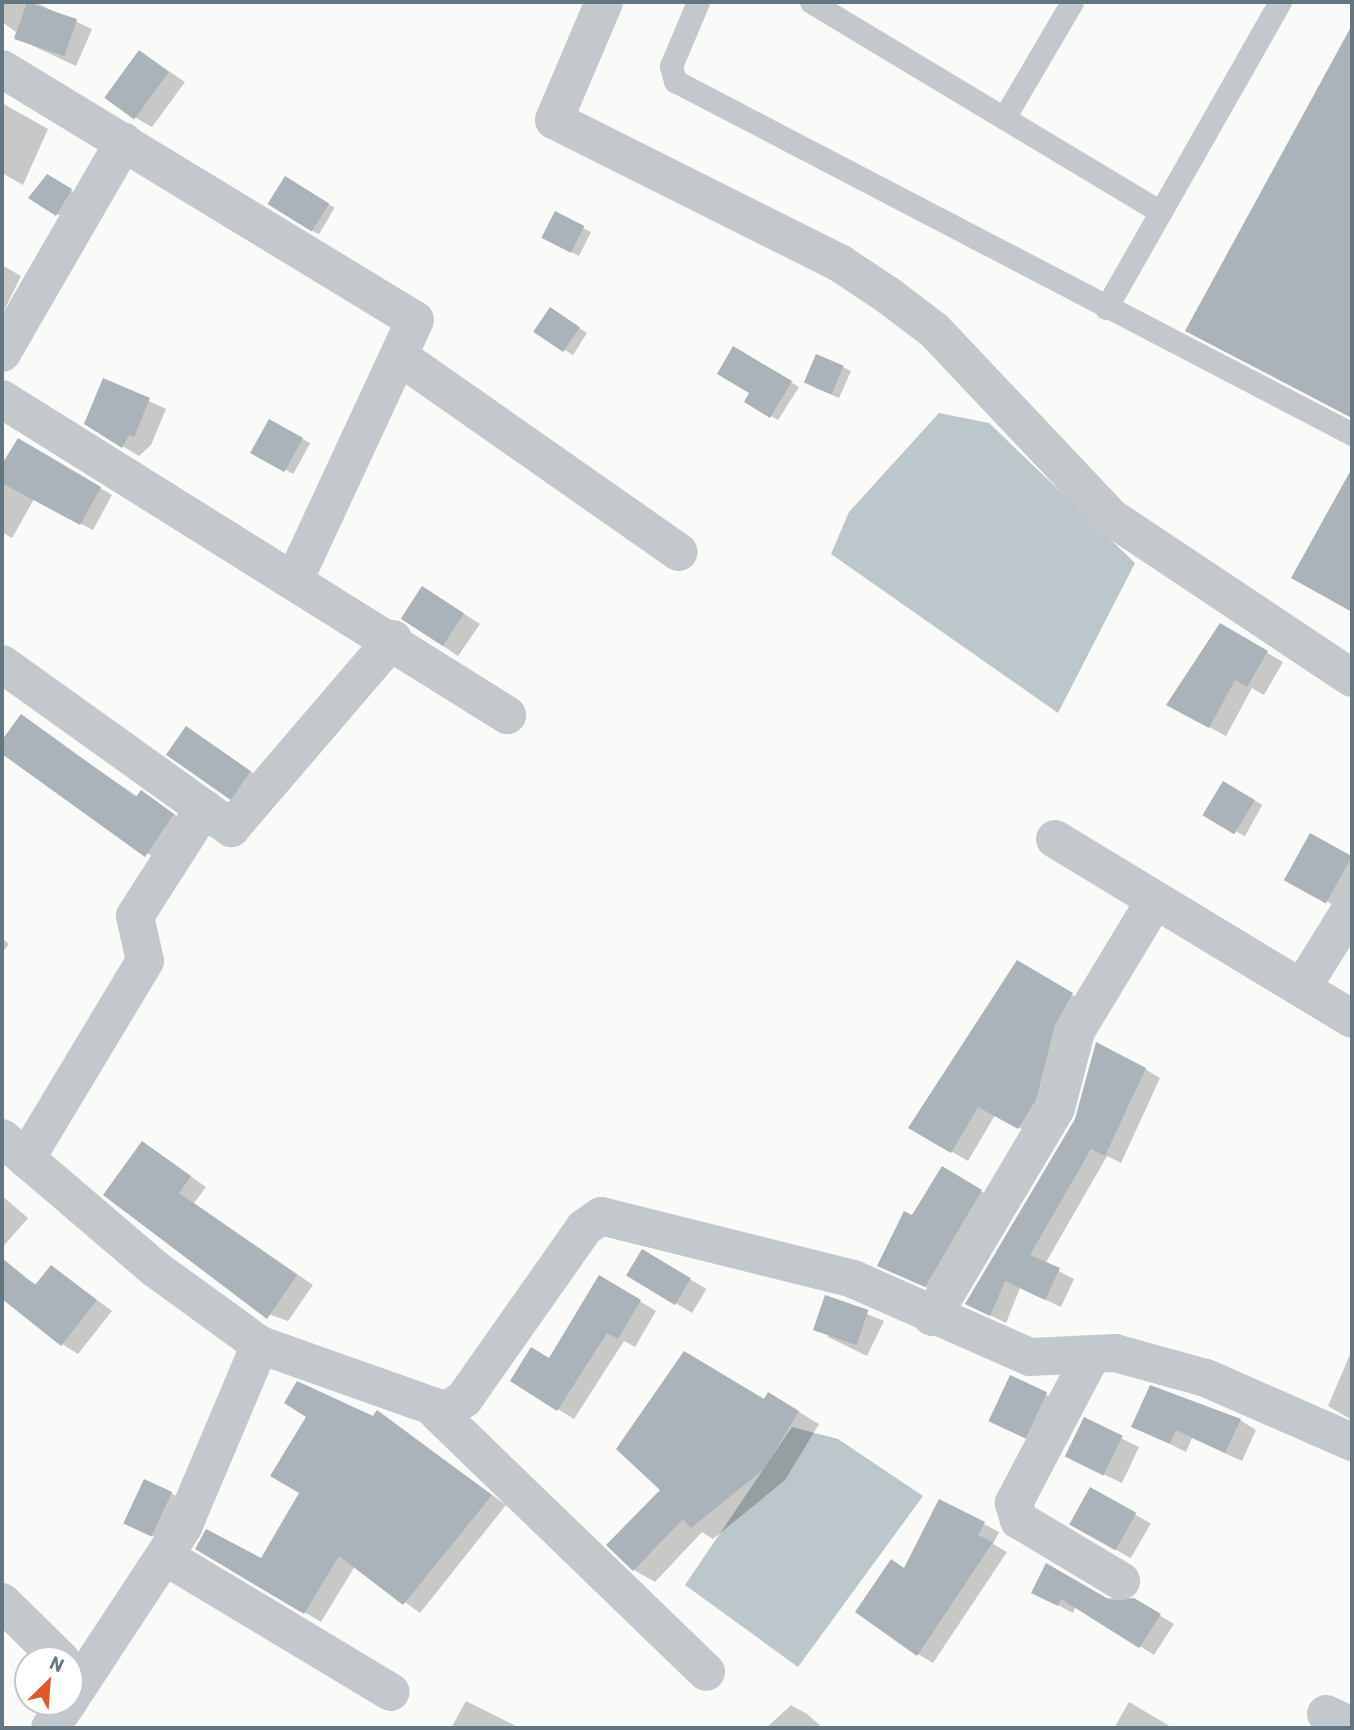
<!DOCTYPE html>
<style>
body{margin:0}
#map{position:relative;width:1354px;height:1730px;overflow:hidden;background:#fafaf8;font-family:Barlow,sans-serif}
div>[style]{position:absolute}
.water>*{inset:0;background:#bbc7cb}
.shadow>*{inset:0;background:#0003;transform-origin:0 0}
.building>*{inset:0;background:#aab3b9;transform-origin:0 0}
.lane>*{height:23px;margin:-11.5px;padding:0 11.5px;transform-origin:11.5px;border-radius:11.5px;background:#c3c8cc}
.street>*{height:38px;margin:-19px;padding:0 19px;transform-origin:19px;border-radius:19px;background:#c3c8cc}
span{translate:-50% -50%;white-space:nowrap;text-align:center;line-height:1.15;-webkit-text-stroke:7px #fff;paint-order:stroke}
.frame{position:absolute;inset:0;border:4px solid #657683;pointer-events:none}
.north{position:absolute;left:14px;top:1646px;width:70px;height:70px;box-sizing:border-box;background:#fff;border:2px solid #c1c8cd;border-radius:50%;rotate:25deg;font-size:19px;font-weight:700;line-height:28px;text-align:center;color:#657683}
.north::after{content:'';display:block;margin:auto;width:24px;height:32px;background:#e4572e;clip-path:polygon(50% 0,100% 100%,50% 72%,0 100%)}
</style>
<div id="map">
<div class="water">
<i style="clip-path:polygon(939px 413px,989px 423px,1135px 563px,1058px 713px,831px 554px,849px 512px)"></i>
<i style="clip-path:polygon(792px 1427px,838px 1439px,923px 1496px,798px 1667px,685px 1585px)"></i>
</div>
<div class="shadow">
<i style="clip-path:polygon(2px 2px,34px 2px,92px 29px,76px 66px,14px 37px,16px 32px,2px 22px)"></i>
<i style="clip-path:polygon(1352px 29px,1352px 418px,1188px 331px)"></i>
<i style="clip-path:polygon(140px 52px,185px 82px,152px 127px,136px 118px)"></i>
<i style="clip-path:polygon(2px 103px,48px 129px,23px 185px,2px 173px)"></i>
<i style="clip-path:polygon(47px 176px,87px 200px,73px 223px,57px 214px)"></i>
<i style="left:285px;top:178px;width:58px;height:31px;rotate:31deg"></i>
<i style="clip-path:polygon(555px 214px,591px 232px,579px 256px,551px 242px)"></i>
<i style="clip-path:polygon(2px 265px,21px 276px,2px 315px)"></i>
<i style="clip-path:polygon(558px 314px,587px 333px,573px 355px,535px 331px)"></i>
<i style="clip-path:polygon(734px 349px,799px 387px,778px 420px,746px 401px,751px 393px)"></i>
<i style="clip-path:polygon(843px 367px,851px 371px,839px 398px,813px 387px)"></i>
<i style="clip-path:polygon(104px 380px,166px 409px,151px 445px,139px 456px,86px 424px)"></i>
<i style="left:270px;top:421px;width:46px;height:35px;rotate:29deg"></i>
<i style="clip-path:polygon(18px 440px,112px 495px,93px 530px,34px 499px,12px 538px,2px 532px,2px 468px)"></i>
<i style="clip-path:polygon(1335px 503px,1352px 512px,1352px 611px,1293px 577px)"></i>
<i style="clip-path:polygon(439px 598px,480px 624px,458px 656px,404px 619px)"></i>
<i style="clip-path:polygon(1221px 626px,1283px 662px,1264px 695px,1252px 688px,1226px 736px,1185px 714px)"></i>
<i style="clip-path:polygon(21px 717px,138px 797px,141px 793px,197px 829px,170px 869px,2px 752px)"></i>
<i style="clip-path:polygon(203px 738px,266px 782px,245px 806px,228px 797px)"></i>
<i style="left:1223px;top:783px;width:45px;height:36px;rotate:29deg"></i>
<i style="clip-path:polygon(1311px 835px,1352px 858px,1352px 895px,1344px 911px,1287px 879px)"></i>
<i style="clip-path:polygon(2px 938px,9px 944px,2px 953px)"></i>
<i style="clip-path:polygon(1017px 962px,1088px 1004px,1035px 1136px,995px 1115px,968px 1161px,910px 1127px)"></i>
<i style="clip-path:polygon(1145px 1069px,1160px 1078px,1121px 1163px,1107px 1156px,1045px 1264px,1074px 1279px,1061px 1307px,1020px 1288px,1006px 1323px,967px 1304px)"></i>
<i style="clip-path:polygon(143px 1143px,206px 1187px,194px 1203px,313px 1285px,288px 1321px,260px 1311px,105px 1195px)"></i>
<i style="clip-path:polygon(943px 1168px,997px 1201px,942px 1295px,879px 1265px)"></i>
<i style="clip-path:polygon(2px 1196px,28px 1218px,2px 1248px)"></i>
<i style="left:643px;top:1251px;width:74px;height:28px;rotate:31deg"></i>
<i style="clip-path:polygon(52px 1267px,112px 1311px,78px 1354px,62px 1344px,21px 1276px,38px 1285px)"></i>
<i style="clip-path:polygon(600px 1277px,656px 1311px,635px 1347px,624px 1341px,574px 1419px,512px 1381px,550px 1360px)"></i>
<i style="clip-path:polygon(826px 1297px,884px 1321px,867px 1356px,828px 1337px)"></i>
<i style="clip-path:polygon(1351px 1352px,1352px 1353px,1352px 1420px,1328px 1406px)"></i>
<i style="left:1011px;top:1377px;width:58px;height:47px;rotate:27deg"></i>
<i style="clip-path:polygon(769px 1394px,819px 1424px,785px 1480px,713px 1539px,702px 1532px,655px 1582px,634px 1570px,662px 1490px)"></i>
<i style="clip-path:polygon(377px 1412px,506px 1505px,420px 1613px,355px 1566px,321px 1622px,197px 1548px,261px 1560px)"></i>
<i style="clip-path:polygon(1084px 1420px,1139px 1447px,1122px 1483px,1082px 1464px)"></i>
<i style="clip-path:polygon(1240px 1420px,1256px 1430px,1242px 1461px,1192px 1438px,1186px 1452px,1134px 1426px)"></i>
<i style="left:1091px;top:1489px;width:69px;height:40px;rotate:30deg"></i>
<i style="clip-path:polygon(171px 1493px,178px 1497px,159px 1539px,133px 1527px)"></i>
<i style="clip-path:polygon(984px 1524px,999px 1532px,993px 1544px,1007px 1552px,933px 1663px,918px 1654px,905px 1569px)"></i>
<i style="clip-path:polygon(1033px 1592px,1134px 1600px,1174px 1624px,1154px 1655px,1076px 1606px,1073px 1613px)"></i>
<i style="clip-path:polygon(466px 1701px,520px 1728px,451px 1728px)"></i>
<i style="clip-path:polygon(1129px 1702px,1173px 1728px,1114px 1728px)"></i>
<i style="clip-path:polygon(791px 1705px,807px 1714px,823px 1728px,766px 1728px)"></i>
</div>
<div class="building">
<i style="left:27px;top:2px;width:53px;height:39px;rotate:19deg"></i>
<i style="clip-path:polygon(1352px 25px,1352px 418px,1185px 331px)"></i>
<i style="left:139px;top:50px;width:37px;height:59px;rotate:36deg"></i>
<i style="clip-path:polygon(47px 174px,72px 189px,56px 216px,28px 198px)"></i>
<i style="left:285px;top:176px;width:52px;height:33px;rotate:32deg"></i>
<i style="left:555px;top:211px;width:33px;height:30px;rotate:27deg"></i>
<i style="left:550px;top:307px;width:36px;height:30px;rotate:34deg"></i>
<i style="clip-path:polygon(733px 346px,792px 381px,770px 418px,744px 402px,749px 393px,717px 374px)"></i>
<i style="left:816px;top:354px;width:30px;height:31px;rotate:23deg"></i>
<i style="clip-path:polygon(103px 378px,150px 398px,134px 437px,129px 435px,122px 448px,84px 424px)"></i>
<i style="left:269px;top:419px;width:39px;height:39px;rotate:29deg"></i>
<i style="clip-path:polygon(18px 438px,101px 487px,80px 525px,2px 483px,2px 464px)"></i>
<i style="clip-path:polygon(1352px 468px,1352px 612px,1291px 578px)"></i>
<i style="left:422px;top:586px;width:50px;height:39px;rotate:33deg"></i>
<i style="clip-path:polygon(1220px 623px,1268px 651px,1247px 687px,1235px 680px,1209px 728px,1166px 705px)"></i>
<i style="clip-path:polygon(21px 714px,136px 797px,141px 790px,174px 814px,145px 857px,2px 754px,2px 740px)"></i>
<i style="left:186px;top:726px;width:79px;height:35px;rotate:35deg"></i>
<i style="left:1223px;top:781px;width:37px;height:40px;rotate:31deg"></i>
<i style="left:1310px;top:833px;width:48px;height:54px;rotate:29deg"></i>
<i style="clip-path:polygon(1017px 960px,1073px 993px,1055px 1025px,1036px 1100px,1018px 1129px,978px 1107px,951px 1153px,908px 1128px)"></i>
<i style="clip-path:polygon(1096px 1042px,1146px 1068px,1105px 1156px,1091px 1149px,1030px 1255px,1060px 1268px,1045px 1300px,1005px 1281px,990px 1316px,965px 1304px,1075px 1119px)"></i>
<i style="clip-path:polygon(142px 1141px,191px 1176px,179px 1193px,297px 1275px,267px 1319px,103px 1195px)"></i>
<i style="clip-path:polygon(942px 1166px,982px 1190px,925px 1287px,877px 1266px,904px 1211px,912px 1215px)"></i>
<i style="left:642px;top:1249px;width:57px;height:31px;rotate:31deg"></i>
<i style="clip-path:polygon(2px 1258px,35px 1285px,51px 1265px,97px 1300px,61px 1346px,2px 1299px)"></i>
<i style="clip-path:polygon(599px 1275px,641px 1300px,618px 1339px,607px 1333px,557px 1411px,510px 1381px,531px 1347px,549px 1358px)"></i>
<i style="left:825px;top:1295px;width:46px;height:37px;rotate:19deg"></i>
<i style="clip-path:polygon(684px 1351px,764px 1399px,768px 1392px,799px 1411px,764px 1469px,691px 1528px,683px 1519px,633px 1571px,606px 1545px,660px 1490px,616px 1449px)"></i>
<i style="left:1010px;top:1375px;width:41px;height:51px;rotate:25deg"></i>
<i style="clip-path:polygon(297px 1381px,373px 1416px,377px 1410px,492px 1495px,403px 1605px,339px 1556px,304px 1614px,195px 1549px,206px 1529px,261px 1558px,299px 1493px,270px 1476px,306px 1417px,284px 1403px)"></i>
<i style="clip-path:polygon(1150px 1385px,1241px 1419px,1225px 1453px,1176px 1430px,1170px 1444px,1131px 1427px)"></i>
<i style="left:1084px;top:1417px;width:43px;height:44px;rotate:26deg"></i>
<i style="left:144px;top:1479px;width:31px;height:49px;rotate:25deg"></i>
<i style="left:1090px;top:1487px;width:53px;height:43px;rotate:29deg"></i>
<i style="clip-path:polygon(939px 1499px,985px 1522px,978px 1535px,993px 1542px,917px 1656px,855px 1612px,891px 1559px,904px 1568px)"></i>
<i style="clip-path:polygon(1046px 1563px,1110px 1600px,1134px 1598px,1161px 1614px,1139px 1648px,1061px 1599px,1058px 1606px,1031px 1593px)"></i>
</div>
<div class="lane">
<i style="left:698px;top:2px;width:69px;rotate:112.9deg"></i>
<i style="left:671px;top:66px;width:16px;rotate:75deg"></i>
<i style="left:675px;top:81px;width:764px;rotate:27.54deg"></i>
<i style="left:811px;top:2px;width:408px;rotate:31deg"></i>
<i style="left:1004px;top:118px;width:134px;rotate:-59.6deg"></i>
<i style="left:1106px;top:308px;width:352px;rotate:-60.4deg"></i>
</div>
<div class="street">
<i style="left:604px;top:2px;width:128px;rotate:113deg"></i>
<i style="left:554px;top:120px;width:321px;rotate:26.6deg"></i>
<i style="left:841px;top:264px;width:58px;rotate:33.7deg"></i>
<i style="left:889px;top:296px;width:56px;rotate:37.1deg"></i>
<i style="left:934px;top:330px;width:259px;rotate:46.6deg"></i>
<i style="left:1112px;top:518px;width:288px;rotate:33.7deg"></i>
<i style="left:2px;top:69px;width:483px;rotate:31.3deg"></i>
<i style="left:415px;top:320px;width:285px;rotate:114.9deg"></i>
<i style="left:2px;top:353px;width:244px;rotate:-60deg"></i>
<i style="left:400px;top:357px;width:340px;rotate:35deg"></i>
<i style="left:2px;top:399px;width:596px;rotate:32.04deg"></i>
<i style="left:2px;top:664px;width:282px;rotate:35.6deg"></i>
<i style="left:231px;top:828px;width:249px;rotate:-49.4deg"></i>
<i style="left:1055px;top:839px;width:347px;rotate:31.2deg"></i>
<i style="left:1302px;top:988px;width:95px;rotate:-58.3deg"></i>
<i style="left:2px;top:1138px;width:200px;rotate:40.5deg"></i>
<i style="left:154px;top:1268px;width:131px;rotate:36deg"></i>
<i style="left:26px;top:1159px;width:231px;rotate:-59deg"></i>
<i style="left:145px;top:961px;width:46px;rotate:-102.5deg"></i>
<i style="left:135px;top:916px;width:128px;rotate:-57.4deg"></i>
<i style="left:932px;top:1317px;width:243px;rotate:-59.3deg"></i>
<i style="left:1056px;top:1108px;width:80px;rotate:-75.4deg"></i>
<i style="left:1076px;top:1031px;width:153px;rotate:-58.9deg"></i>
<i style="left:1090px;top:1358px;width:164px;rotate:117.7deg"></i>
<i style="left:1014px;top:1503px;width:18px;rotate:74deg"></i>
<i style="left:1019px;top:1520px;width:119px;rotate:30.9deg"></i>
<i style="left:437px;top:1412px;width:374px;rotate:44deg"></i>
<i style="left:166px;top:1557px;width:262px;rotate:31deg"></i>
<i style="left:2px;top:1602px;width:83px;rotate:44.5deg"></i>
<i style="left:70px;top:1699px;width:206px;rotate:-56.7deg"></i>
<i style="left:183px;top:1527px;width:198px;rotate:-67.1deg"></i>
<i style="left:260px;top:1345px;width:197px;rotate:19.5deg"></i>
<i style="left:446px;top:1411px;width:22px;rotate:-34deg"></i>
<i style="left:464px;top:1399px;width:209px;rotate:-54.9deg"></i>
<i style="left:584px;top:1228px;width:21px;rotate:-35deg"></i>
<i style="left:601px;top:1216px;width:260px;rotate:14deg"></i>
<i style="left:853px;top:1279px;width:193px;rotate:23.8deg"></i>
<i style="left:1030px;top:1357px;width:85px;rotate:-2.7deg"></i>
<i style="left:1115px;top:1353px;width:94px;rotate:15.4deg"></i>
<i style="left:1206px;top:1378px;width:159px;rotate:23.7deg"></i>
<i style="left:1326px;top:1714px;width:29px;rotate:25deg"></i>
<i style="left:50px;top:1728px;width:32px;rotate:-55deg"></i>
</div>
<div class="frame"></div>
<div class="north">N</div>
</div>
